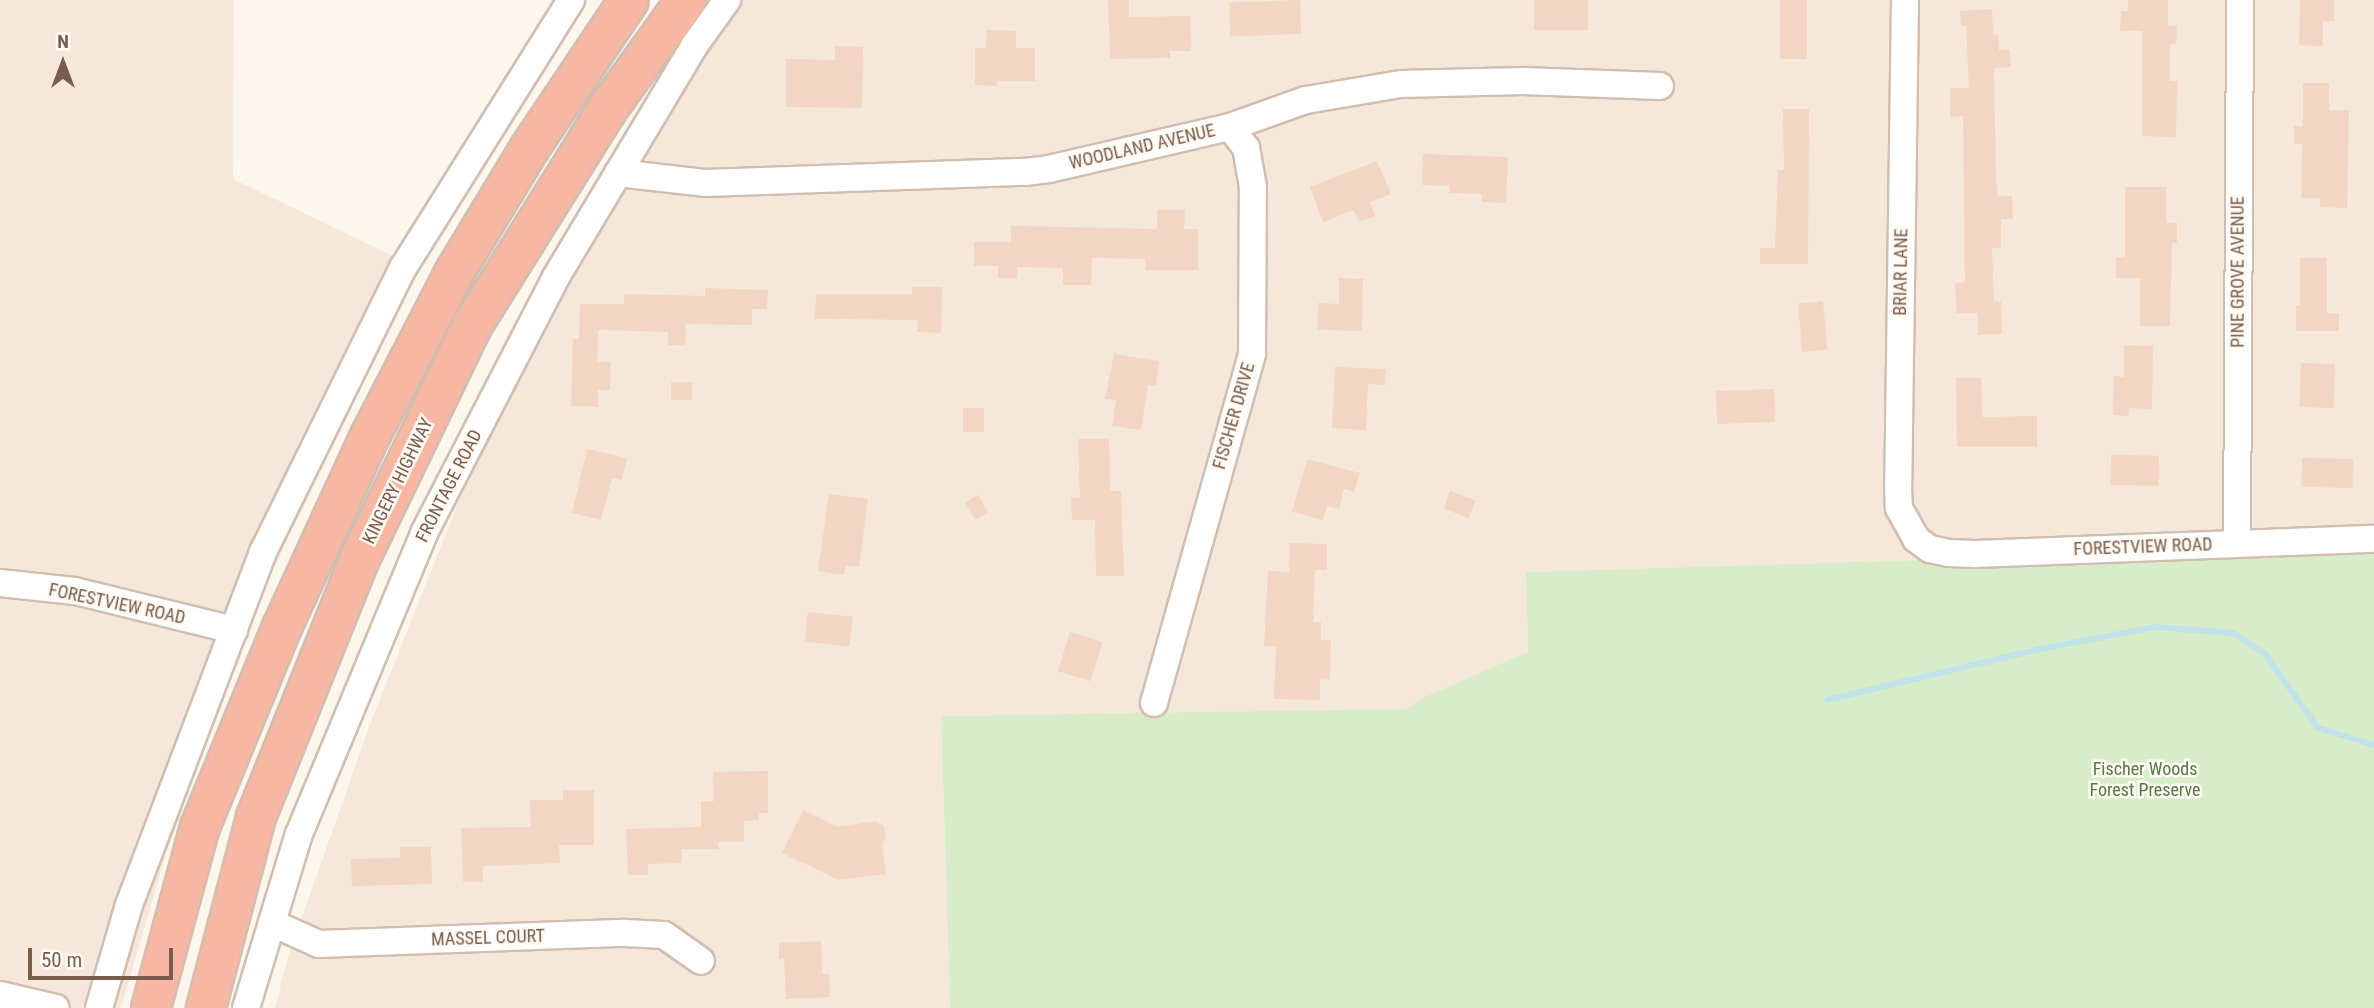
<!DOCTYPE html>
<style>
body{margin:0}
#map{position:relative;width:2374px;height:1008px;overflow:hidden;background:#fdf6ec;font-family:"Roboto Condensed",sans-serif}
div>[style]{position:absolute}
.residential>*{inset:0;background:#f5e8da}
.green>*{inset:0;background:#d8ecc9}
.stream>*{height:6px;margin:-3px;padding:0 3px;transform-origin:3px;border-radius:3px;background:#bfe3e8}
.building>*{inset:0;background:#f3d5c3;transform-origin:0 0}
.roads{filter:drop-shadow(2px 0 #d1beb0) drop-shadow(-2px 0 #d1beb0) drop-shadow(0 2px #d1beb0) drop-shadow(0 -2px #d1beb0)}
.minor>*{height:26px;margin:-13px;padding:0 13px;transform-origin:13px;border-radius:13px;background:#fff}
.highway>*{height:38px;margin:-19px;padding:0 19px;transform-origin:19px;border-radius:19px;background:#f7b7a3}
span{translate:-50% -50%;white-space:nowrap;text-align:center;line-height:1.15;-webkit-text-stroke:5px #fffaf3;paint-order:stroke}
.street-label{font-size:18px;color:#7a5c4d}
.park-label{font-size:18px;color:#537a41}
.north{position:absolute;left:28px;top:28px;width:70px;height:70px;-webkit-text-stroke:5px #fffaf3;paint-order:stroke;rotate:0deg;font-size:19px;font-weight:700;line-height:28px;text-align:center;color:#7a5c4d}
.north::after{content:'';display:block;margin:auto;width:24px;height:32px;background:#7a5c4d;clip-path:polygon(50% 0,100% 100%,50% 72%,0 100%)}
.scale{position:absolute;left:28px;top:948px;width:145px;height:32px;box-sizing:border-box;border:4px solid #7a5c4d;border-top:0;padding-left:9px;font-size:21px;line-height:24px;white-space:nowrap;color:#7a5c4d;-webkit-text-stroke:5px #fffaf3;paint-order:stroke}
</style>
<div id="map">
<div class="residential">
<i style="clip-path:polygon(0 0,234px 0,233px 179px,418px 268px,327px 448px,246px 632px,165px 857px,121px 1008px,0 1008px)"></i>
<i style="clip-path:polygon(741px 0,2374px 0,2374px 546px,1526px 572px,1529px 708px,941px 716px,950px 1008px,275px 1008px,287px 960px,369px 727px,492px 418px,620px 185px)"></i>
</div>
<div class="green">
<i style="clip-path:polygon(2374px 546px,2374px 1008px,950px 1008px,941px 716px,1406px 709px,1425px 697px,1528px 652px,1526px 572px)"></i>
</div>
<div class="stream">
<i style="left:1827px;top:700px;width:219px;rotate:-13.5deg"></i>
<i style="left:2040px;top:649px;width:117px;rotate:-10.8deg"></i>
<i style="left:2155px;top:627px;width:78px;rotate:4.4deg"></i>
<i style="left:2233px;top:633px;width:38px;rotate:33deg"></i>
<i style="left:2265px;top:654px;width:91px;rotate:54.4deg"></i>
<i style="left:2318px;top:728px;width:59px;rotate:16.9deg"></i>
</div>
<div class="building">
<i style="clip-path:polygon(1108px 0,1129px 0,1129px 17px,1190px 16px,1191px 51px,1170px 51px,1170px 58px,1110px 59px)"></i>
<i style="left:1300px;top:0;width:34px;height:71px;rotate:88deg"></i>
<i style="left:1534px;top:0;width:54px;height:30px"></i>
<i style="left:1780px;top:0;width:27px;height:59px"></i>
<i style="clip-path:polygon(2128px 0,2168px 0,2168px 26px,2177px 26px,2176px 44px,2170px 44px,2170px 81px,2177px 81px,2176px 137px,2142px 136px,2142px 31px,2120px 31px,2121px 11px,2128px 11px)"></i>
<i style="clip-path:polygon(2300px 0,2334px 0,2334px 21px,2323px 21px,2323px 46px,2299px 45px)"></i>
<i style="clip-path:polygon(1992px 9px,1993px 35px,1998px 35px,1999px 50px,2010px 49px,2011px 67px,1994px 68px,1996px 181px,1998px 196px,2012px 196px,2013px 219px,2001px 219px,2001px 248px,1992px 248px,1994px 302px,2001px 301px,2002px 334px,1978px 335px,1978px 313px,1957px 313px,1955px 283px,1965px 282px,1963px 116px,1950px 117px,1950px 88px,1969px 88px,1966px 26px,1961px 26px,1960px 11px)"></i>
<i style="clip-path:polygon(987px 30px,1016px 31px,1016px 48px,1035px 48px,1035px 81px,997px 81px,997px 86px,975px 85px,975px 48px,986px 48px)"></i>
<i style="clip-path:polygon(835px 46px,863px 47px,862px 108px,786px 107px,786px 59px,835px 60px)"></i>
<i style="clip-path:polygon(2303px 83px,2329px 83px,2329px 110px,2349px 110px,2347px 208px,2320px 207px,2320px 198px,2301px 198px,2302px 144px,2294px 144px,2294px 126px,2303px 126px)"></i>
<i style="clip-path:polygon(1783px 109px,1809px 109px,1808px 264px,1760px 264px,1760px 248px,1775px 248px,1778px 170px,1784px 170px)"></i>
<i style="clip-path:polygon(1423px 154px,1508px 157px,1506px 203px,1482px 202px,1482px 194px,1449px 193px,1449px 186px,1422px 185px)"></i>
<i style="clip-path:polygon(1377px 161px,1391px 194px,1370px 202px,1375px 216px,1359px 222px,1354px 210px,1323px 222px,1310px 187px)"></i>
<i style="clip-path:polygon(2125px 187px,2166px 187px,2166px 223px,2177px 223px,2177px 243px,2172px 243px,2170px 326px,2140px 326px,2140px 278px,2116px 278px,2116px 257px,2125px 257px)"></i>
<i style="clip-path:polygon(1157px 210px,1185px 210px,1184px 229px,1198px 229px,1198px 270px,1145px 270px,1145px 259px,1092px 258px,1091px 285px,1063px 285px,1063px 268px,1017px 267px,1017px 278px,998px 278px,998px 266px,974px 266px,974px 242px,1011px 242px,1011px 226px,1157px 229px)"></i>
<i style="clip-path:polygon(2300px 258px,2327px 258px,2327px 313px,2339px 313px,2339px 331px,2296px 331px,2296px 305px,2300px 305px)"></i>
<i style="clip-path:polygon(1339px 278px,1363px 279px,1362px 331px,1317px 330px,1318px 303px,1339px 304px)"></i>
<i style="clip-path:polygon(912px 287px,942px 287px,941px 333px,917px 332px,918px 320px,815px 319px,816px 294px,912px 294px)"></i>
<i style="clip-path:polygon(705px 288px,768px 290px,767px 309px,752px 309px,752px 325px,686px 324px,685px 345px,668px 345px,668px 332px,598px 330px,597px 362px,611px 362px,610px 390px,598px 390px,598px 407px,571px 406px,573px 339px,579px 339px,580px 304px,624px 304px,624px 294px,705px 296px)"></i>
<i style="left:1823px;top:301px;width:49px;height:25px;rotate:85deg"></i>
<i style="clip-path:polygon(2124px 345px,2153px 346px,2152px 409px,2129px 408px,2128px 416px,2113px 415px,2114px 376px,2124px 377px)"></i>
<i style="clip-path:polygon(1114px 354px,1159px 361px,1156px 386px,1148px 385px,1141px 430px,1112px 426px,1116px 400px,1105px 399px)"></i>
<i style="left:2301px;top:363px;width:34px;height:44px;rotate:2deg"></i>
<i style="clip-path:polygon(1335px 367px,1386px 369px,1385px 385px,1368px 384px,1366px 430px,1332px 428px)"></i>
<i style="clip-path:polygon(1956px 378px,1981px 378px,1982px 417px,2037px 416px,2037px 447px,1957px 447px)"></i>
<i style="left:671px;top:382px;width:21px;height:18px"></i>
<i style="left:1774px;top:389px;width:33px;height:58px;rotate:88deg"></i>
<i style="left:963px;top:408px;width:21px;height:24px"></i>
<i style="clip-path:polygon(1078px 439px,1109px 439px,1110px 491px,1121px 491px,1124px 576px,1096px 576px,1095px 520px,1072px 520px,1071px 498px,1080px 498px)"></i>
<i style="clip-path:polygon(587px 449px,627px 458px,622px 480px,612px 478px,601px 520px,572px 513px)"></i>
<i style="left:2111px;top:455px;width:48px;height:30px;rotate:1deg"></i>
<i style="left:2302px;top:458px;width:51px;height:29px;rotate:1deg"></i>
<i style="clip-path:polygon(1307px 459px,1360px 473px,1354px 492px,1344px 489px,1339px 509px,1327px 506px,1323px 520px,1292px 512px)"></i>
<i style="left:1450px;top:491px;width:27px;height:19px;rotate:20deg"></i>
<i style="clip-path:polygon(829px 494px,868px 499px,859px 567px,846px 565px,844px 575px,818px 571px)"></i>
<i style="left:978px;top:495px;width:20px;height:15px;rotate:60deg"></i>
<i style="clip-path:polygon(1290px 543px,1327px 544px,1327px 570px,1315px 570px,1313px 622px,1321px 622px,1321px 640px,1331px 640px,1330px 680px,1320px 679px,1320px 700px,1274px 699px,1276px 647px,1264px 646px,1268px 571px,1289px 572px)"></i>
<i style="left:808px;top:612px;width:45px;height:30px;rotate:6deg"></i>
<i style="left:1070px;top:632px;width:34px;height:41px;rotate:17deg"></i>
<i style="clip-path:polygon(768px 771px,768px 813px,759px 813px,759px 820px,744px 821px,744px 842px,718px 842px,719px 849px,682px 849px,682px 863px,648px 864px,648px 875px,628px 875px,626px 829px,701px 827px,701px 801px,714px 801px,713px 772px)"></i>
<i style="clip-path:polygon(563px 790px,594px 790px,594px 845px,559px 845px,560px 863px,483px 866px,483px 882px,463px 882px,461px 828px,531px 827px,530px 800px,563px 800px)"></i>
<i style="clip-path:polygon(803px 810px,838px 827px,875px 821px,884px 826px,886px 836px,882px 844px,886px 874px,839px 880px,782px 853px)"></i>
<i style="clip-path:polygon(400px 847px,431px 847px,432px 884px,352px 886px,351px 859px,400px 858px)"></i>
<i style="clip-path:polygon(821px 941px,822px 974px,829px 974px,830px 997px,786px 999px,784px 959px,779px 959px,779px 943px)"></i>
</div>
<div class="roads">
<div class="minor">
<i style="left:1905px;top:0;width:485px;rotate:90.8deg"></i>
<i style="left:1898px;top:485px;width:23px;rotate:88deg"></i>
<i style="left:1899px;top:508px;width:35px;rotate:61deg"></i>
<i style="left:1916px;top:539px;width:17px;rotate:36deg"></i>
<i style="left:1930px;top:549px;width:19px;rotate:12deg"></i>
<i style="left:1949px;top:553px;width:26px;rotate:2deg"></i>
<i style="left:1975px;top:554px;width:399px;rotate:-2.2deg"></i>
<i style="left:618px;top:173px;width:89px;rotate:6.5deg"></i>
<i style="left:706px;top:183px;width:319px;rotate:-2deg"></i>
<i style="left:1025px;top:172px;width:24px;rotate:-7deg"></i>
<i style="left:1049px;top:169px;width:186px;rotate:-13.1deg"></i>
<i style="left:1230px;top:127px;width:81px;rotate:-19.6deg"></i>
<i style="left:1306px;top:100px;width:96px;rotate:-9.6deg"></i>
<i style="left:1401px;top:84px;width:122px;rotate:-1.4deg"></i>
<i style="left:1523px;top:81px;width:137px;rotate:2.1deg"></i>
<i style="left:2237px;top:543px;width:543px;rotate:-89.68deg"></i>
<i style="left:0;top:583px;width:75px;rotate:6.1deg"></i>
<i style="left:75px;top:591px;width:164px;rotate:13.8deg"></i>
<i style="left:1154px;top:703px;width:362px;rotate:-74.3deg"></i>
<i style="left:1252px;top:354px;width:167px;rotate:-89.7deg"></i>
<i style="left:1253px;top:187px;width:40px;rotate:-100deg"></i>
<i style="left:1246px;top:148px;width:26px;rotate:-127deg"></i>
<i style="left:272px;top:923px;width:51px;rotate:24.1deg"></i>
<i style="left:319px;top:944px;width:306px;rotate:-2.1deg"></i>
<i style="left:625px;top:933px;width:39px;rotate:3deg"></i>
<i style="left:664px;top:935px;width:45px;rotate:35.1deg"></i>
<i style="left:0;top:995px;width:57px;rotate:13.1deg"></i>
<i style="left:99px;top:1008px;width:107px;rotate:-73.8deg"></i>
<i style="left:129px;top:905px;width:378px;rotate:-69.2deg"></i>
<i style="left:263px;top:552px;width:317px;rotate:-63.8deg"></i>
<i style="left:403px;top:268px;width:316px;rotate:-57.9deg"></i>
<i style="left:246px;top:1008px;width:182px;rotate:-73.1deg"></i>
<i style="left:299px;top:834px;width:326px;rotate:-67.4deg"></i>
<i style="left:424px;top:533px;width:288px;rotate:-62.7deg"></i>
<i style="left:556px;top:277px;width:269px;rotate:-59.1deg"></i>
<i style="left:694px;top:46px;width:57px;rotate:-54.3deg"></i>
</div>
<div class="highway">
<i style="left:151px;top:1008px;width:188px;rotate:-74.9deg"></i>
<i style="left:200px;top:827px;width:218px;rotate:-67.7deg"></i>
<i style="left:283px;top:625px;width:208px;rotate:-65.3deg"></i>
<i style="left:370px;top:436px;width:183px;rotate:-62.7deg"></i>
<i style="left:454px;top:273px;width:145px;rotate:-58.8deg"></i>
<i style="left:529px;top:149px;width:179px;rotate:-56.1deg"></i>
<i style="left:206px;top:1008px;width:197px;rotate:-75.3deg"></i>
<i style="left:256px;top:817px;width:276px;rotate:-68.1deg"></i>
<i style="left:359px;top:561px;width:261px;rotate:-64.3deg"></i>
<i style="left:472px;top:326px;width:255px;rotate:-58deg"></i>
<i style="left:607px;top:110px;width:135px;rotate:-54.3deg"></i>
</div>
</div>
<div class="street-label">
<span style="left:1142px;top:147px;rotate:-13deg">WOODLAND AVENUE</span>
<span style="left:1901px;top:272px;rotate:-89deg">BRIAR LANE</span>
<span style="left:2238px;top:272px;rotate:-90deg">PINE GROVE AVENUE</span>
<span style="left:1234px;top:416px;rotate:-74deg">FISCHER DRIVE</span>
<span style="left:398px;top:481px;rotate:-64deg">KINGERY HIGHWAY</span>
<span style="left:449px;top:486px;rotate:-63deg">FRONTAGE ROAD</span>
<span style="left:2143px;top:547px;rotate:-2deg">FORESTVIEW ROAD</span>
<span style="left:117px;top:604px;rotate:12deg">FORESTVIEW ROAD</span>
<span style="left:488px;top:938px;rotate:-2deg">MASSEL COURT</span>
</div>
<div class="park-label">
<span style="left:2145px;top:780px">Fischer Woods<br>Forest Preserve</span>
</div>
<div class="north">N</div>
<div class="scale">50 m</div>
</div>
